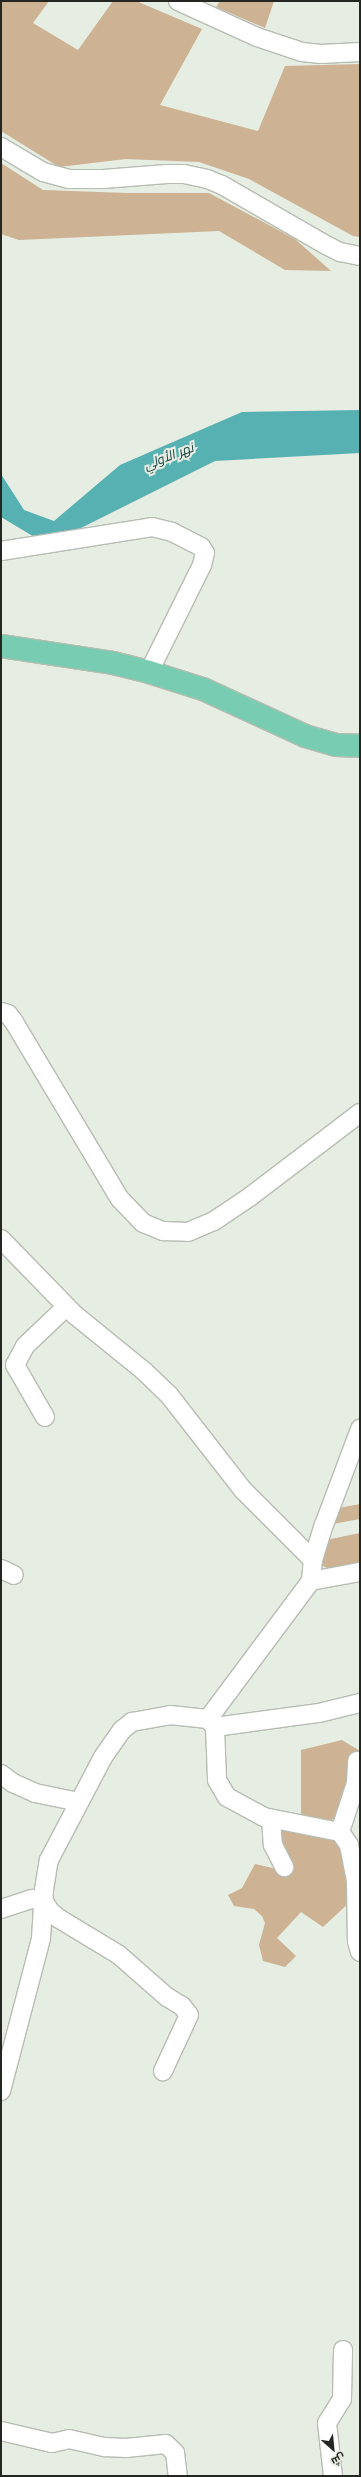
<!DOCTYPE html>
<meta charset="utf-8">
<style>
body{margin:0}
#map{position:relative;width:361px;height:2477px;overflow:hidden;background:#e6ede2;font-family:Jost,Cairo,sans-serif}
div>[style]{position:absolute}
.green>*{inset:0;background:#cdb293}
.water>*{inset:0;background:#57b0b1}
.roads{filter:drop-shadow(1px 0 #b6bdb2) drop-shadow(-1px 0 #b6bdb2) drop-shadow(0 1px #b6bdb2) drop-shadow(0 -1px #b6bdb2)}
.minor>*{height:18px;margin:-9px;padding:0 9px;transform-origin:9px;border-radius:9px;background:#fff}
.major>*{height:22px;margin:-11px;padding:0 11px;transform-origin:11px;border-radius:11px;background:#78ccb2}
span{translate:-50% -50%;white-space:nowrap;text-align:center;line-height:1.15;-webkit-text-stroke:4px #e6ede2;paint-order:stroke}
.water-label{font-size:13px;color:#1a4445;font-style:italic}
.frame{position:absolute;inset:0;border:2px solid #242622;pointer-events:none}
.north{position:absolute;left:313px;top:2429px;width:40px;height:40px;-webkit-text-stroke:3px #e6ede2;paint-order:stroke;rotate:153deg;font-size:11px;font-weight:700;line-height:16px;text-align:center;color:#242622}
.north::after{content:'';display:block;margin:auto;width:14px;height:18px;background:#242622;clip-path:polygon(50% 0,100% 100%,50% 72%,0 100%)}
</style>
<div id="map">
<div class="green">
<i style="clip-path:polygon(1px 1px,49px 1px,33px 23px,78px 50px,113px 1px,136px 1px,202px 29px,160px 105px,258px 131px,285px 66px,360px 64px,360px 237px,353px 236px,249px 179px,199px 162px,126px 159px,59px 167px,1px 131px)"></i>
<i style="clip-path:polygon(220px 1px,274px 1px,265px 28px,216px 7px)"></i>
<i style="clip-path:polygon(1px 163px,43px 190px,127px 193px,209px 193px,295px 239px,331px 271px,285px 270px,219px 231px,19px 240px,1px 234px)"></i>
<i style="clip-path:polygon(360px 1504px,360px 1519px,327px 1525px,333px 1509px)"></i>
<i style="clip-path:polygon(360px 1533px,360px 1564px,335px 1572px,321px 1565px,321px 1541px)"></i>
<i style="clip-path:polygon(342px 1740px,360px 1751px,348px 1762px,347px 1786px,337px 1816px,329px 1822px,314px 1822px,301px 1815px,301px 1750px)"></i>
<i style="clip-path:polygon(279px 1829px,330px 1835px,343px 1846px,351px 1901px,323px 1927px,301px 1912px,277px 1938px,296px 1956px,285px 1967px,263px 1961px,259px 1945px,265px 1923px,262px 1916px,254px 1909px,234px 1906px,228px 1895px,242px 1888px,255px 1864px,277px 1869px)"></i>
</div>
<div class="water">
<i style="clip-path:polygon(360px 410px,360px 453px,215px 461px,75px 531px,41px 541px,1px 517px,1px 474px,24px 510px,54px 521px,120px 465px,242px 412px)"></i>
</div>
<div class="roads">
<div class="minor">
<i style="left:178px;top:1px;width:87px;rotate:24.5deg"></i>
<i style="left:257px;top:37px;width:47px;rotate:18.4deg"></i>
<i style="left:302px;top:52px;width:19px;rotate:6deg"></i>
<i style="left:321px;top:54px;width:39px;rotate:-3deg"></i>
<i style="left:1px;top:147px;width:49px;rotate:30.8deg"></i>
<i style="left:43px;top:172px;width:27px;rotate:15deg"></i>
<i style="left:69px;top:179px;width:34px"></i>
<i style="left:103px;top:179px;width:64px;rotate:-4.5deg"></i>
<i style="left:167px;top:174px;width:17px"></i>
<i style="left:184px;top:174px;width:24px;rotate:12deg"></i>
<i style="left:207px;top:179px;width:16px;rotate:22deg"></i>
<i style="left:222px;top:185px;width:120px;rotate:30deg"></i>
<i style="left:326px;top:245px;width:16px;rotate:27deg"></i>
<i style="left:340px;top:252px;width:20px;rotate:11deg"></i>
<i style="left:1px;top:551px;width:153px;rotate:-9deg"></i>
<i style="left:152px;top:527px;width:21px;rotate:14deg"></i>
<i style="left:172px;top:532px;width:33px;rotate:27deg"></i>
<i style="left:201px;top:547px;width:7px;rotate:56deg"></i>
<i style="left:205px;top:553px;width:12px;rotate:104deg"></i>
<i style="left:202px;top:565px;width:119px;rotate:116.4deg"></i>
<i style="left:1px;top:1012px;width:7px;rotate:16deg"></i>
<i style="left:8px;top:1014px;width:10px;rotate:53deg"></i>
<i style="left:14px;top:1022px;width:206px;rotate:59.1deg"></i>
<i style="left:120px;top:1199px;width:33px;rotate:46deg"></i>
<i style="left:143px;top:1223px;width:22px;rotate:22deg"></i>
<i style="left:163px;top:1231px;width:25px;rotate:2deg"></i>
<i style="left:188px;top:1232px;width:28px;rotate:-23deg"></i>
<i style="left:214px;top:1221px;width:45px;rotate:-34deg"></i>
<i style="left:251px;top:1196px;width:137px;rotate:-37.3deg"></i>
<i style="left:1px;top:1239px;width:106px;rotate:45.8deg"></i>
<i style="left:75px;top:1315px;width:89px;rotate:39.1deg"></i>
<i style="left:144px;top:1371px;width:35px;rotate:44deg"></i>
<i style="left:169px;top:1395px;width:120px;rotate:52.1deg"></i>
<i style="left:243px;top:1490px;width:99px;rotate:45deg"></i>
<i style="left:45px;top:1417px;width:60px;rotate:-120deg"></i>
<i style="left:15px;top:1365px;width:21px;rotate:-62deg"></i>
<i style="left:25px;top:1346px;width:57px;rotate:-43.6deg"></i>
<i style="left:1px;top:1569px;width:14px;rotate:25deg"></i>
<i style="left:311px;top:1581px;width:50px;rotate:-10.4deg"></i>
<i style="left:208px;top:1719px;width:172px;rotate:-53.3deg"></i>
<i style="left:311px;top:1581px;width:21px;rotate:-85deg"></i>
<i style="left:313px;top:1560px;width:37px;rotate:-73deg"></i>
<i style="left:324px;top:1525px;width:103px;rotate:-69.4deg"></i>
<i style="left:215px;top:1727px;width:105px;rotate:-7.7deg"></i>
<i style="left:319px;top:1713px;width:42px;rotate:-13.7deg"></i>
<i style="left:1px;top:1774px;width:15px;rotate:37deg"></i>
<i style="left:13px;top:1783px;width:24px;rotate:24deg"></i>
<i style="left:35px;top:1793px;width:45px;rotate:11.6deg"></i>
<i style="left:271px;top:1819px;width:26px;rotate:86deg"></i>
<i style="left:273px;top:1845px;width:25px;rotate:63deg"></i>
<i style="left:340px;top:1832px;width:52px;rotate:-71.9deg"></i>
<i style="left:356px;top:1783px;width:22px;rotate:-87deg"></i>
<i style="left:1px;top:1909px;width:33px;rotate:-18deg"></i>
<i style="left:32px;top:1899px;width:11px;rotate:5deg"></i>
<i style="left:43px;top:1900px;width:13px;rotate:58deg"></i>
<i style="left:50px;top:1911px;width:11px;rotate:41deg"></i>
<i style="left:58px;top:1918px;width:71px;rotate:31.2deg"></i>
<i style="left:119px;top:1955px;width:64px;rotate:41.2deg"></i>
<i style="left:167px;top:1997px;width:17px;rotate:31deg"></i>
<i style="left:182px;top:2006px;width:11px;rotate:52deg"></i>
<i style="left:189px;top:2015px;width:62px;rotate:114.9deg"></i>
<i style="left:1px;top:2091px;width:158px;rotate:-75.3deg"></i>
<i style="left:41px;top:1938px;width:48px;rotate:-86.4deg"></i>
<i style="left:44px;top:1890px;width:30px;rotate:-81deg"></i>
<i style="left:49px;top:1860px;width:116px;rotate:-62.3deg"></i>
<i style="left:103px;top:1757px;width:33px;rotate:-55deg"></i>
<i style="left:122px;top:1730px;width:13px;rotate:-39deg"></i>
<i style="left:132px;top:1722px;width:39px;rotate:-10deg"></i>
<i style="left:170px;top:1715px;width:38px;rotate:6deg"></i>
<i style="left:208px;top:1719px;width:11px;rotate:49deg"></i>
<i style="left:215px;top:1727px;width:53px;rotate:87.8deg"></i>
<i style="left:217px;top:1780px;width:20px;rotate:60deg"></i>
<i style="left:227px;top:1797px;width:42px;rotate:28.4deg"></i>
<i style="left:264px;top:1817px;width:77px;rotate:11.2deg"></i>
<i style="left:340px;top:1832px;width:16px;rotate:55deg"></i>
<i style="left:349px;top:1845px;width:36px;rotate:79deg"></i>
<i style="left:356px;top:1880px;width:61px;rotate:89.1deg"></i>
<i style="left:357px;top:1941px;width:11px;rotate:75deg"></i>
<i style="left:1px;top:2431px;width:52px;rotate:13.2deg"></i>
<i style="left:52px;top:2443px;width:17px;rotate:-13deg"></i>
<i style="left:69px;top:2439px;width:37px;rotate:13deg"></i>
<i style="left:105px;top:2447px;width:21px;rotate:3deg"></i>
<i style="left:126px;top:2448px;width:40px;rotate:-5.7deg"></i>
<i style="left:166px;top:2444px;width:13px;rotate:45deg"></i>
<i style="left:175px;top:2453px;width:23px;rotate:83deg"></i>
<i style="left:333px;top:2476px;width:53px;rotate:-96.5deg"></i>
<i style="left:327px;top:2423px;width:28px;rotate:-58deg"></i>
<i style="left:342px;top:2399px;width:49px;rotate:-88.8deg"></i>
</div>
<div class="major">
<i style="left:1px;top:646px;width:113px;rotate:8.6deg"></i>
<i style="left:113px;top:663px;width:37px;rotate:14deg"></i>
<i style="left:149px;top:672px;width:57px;rotate:17.5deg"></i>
<i style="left:203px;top:689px;width:112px;rotate:24.7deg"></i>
<i style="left:305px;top:736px;width:32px;rotate:16deg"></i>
<i style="left:336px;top:745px;width:24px;rotate:2deg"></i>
</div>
</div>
<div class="water-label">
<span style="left:169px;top:457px;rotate:-21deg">نهر الأولي</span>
</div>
<div class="frame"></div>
<div class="north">ش</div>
</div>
